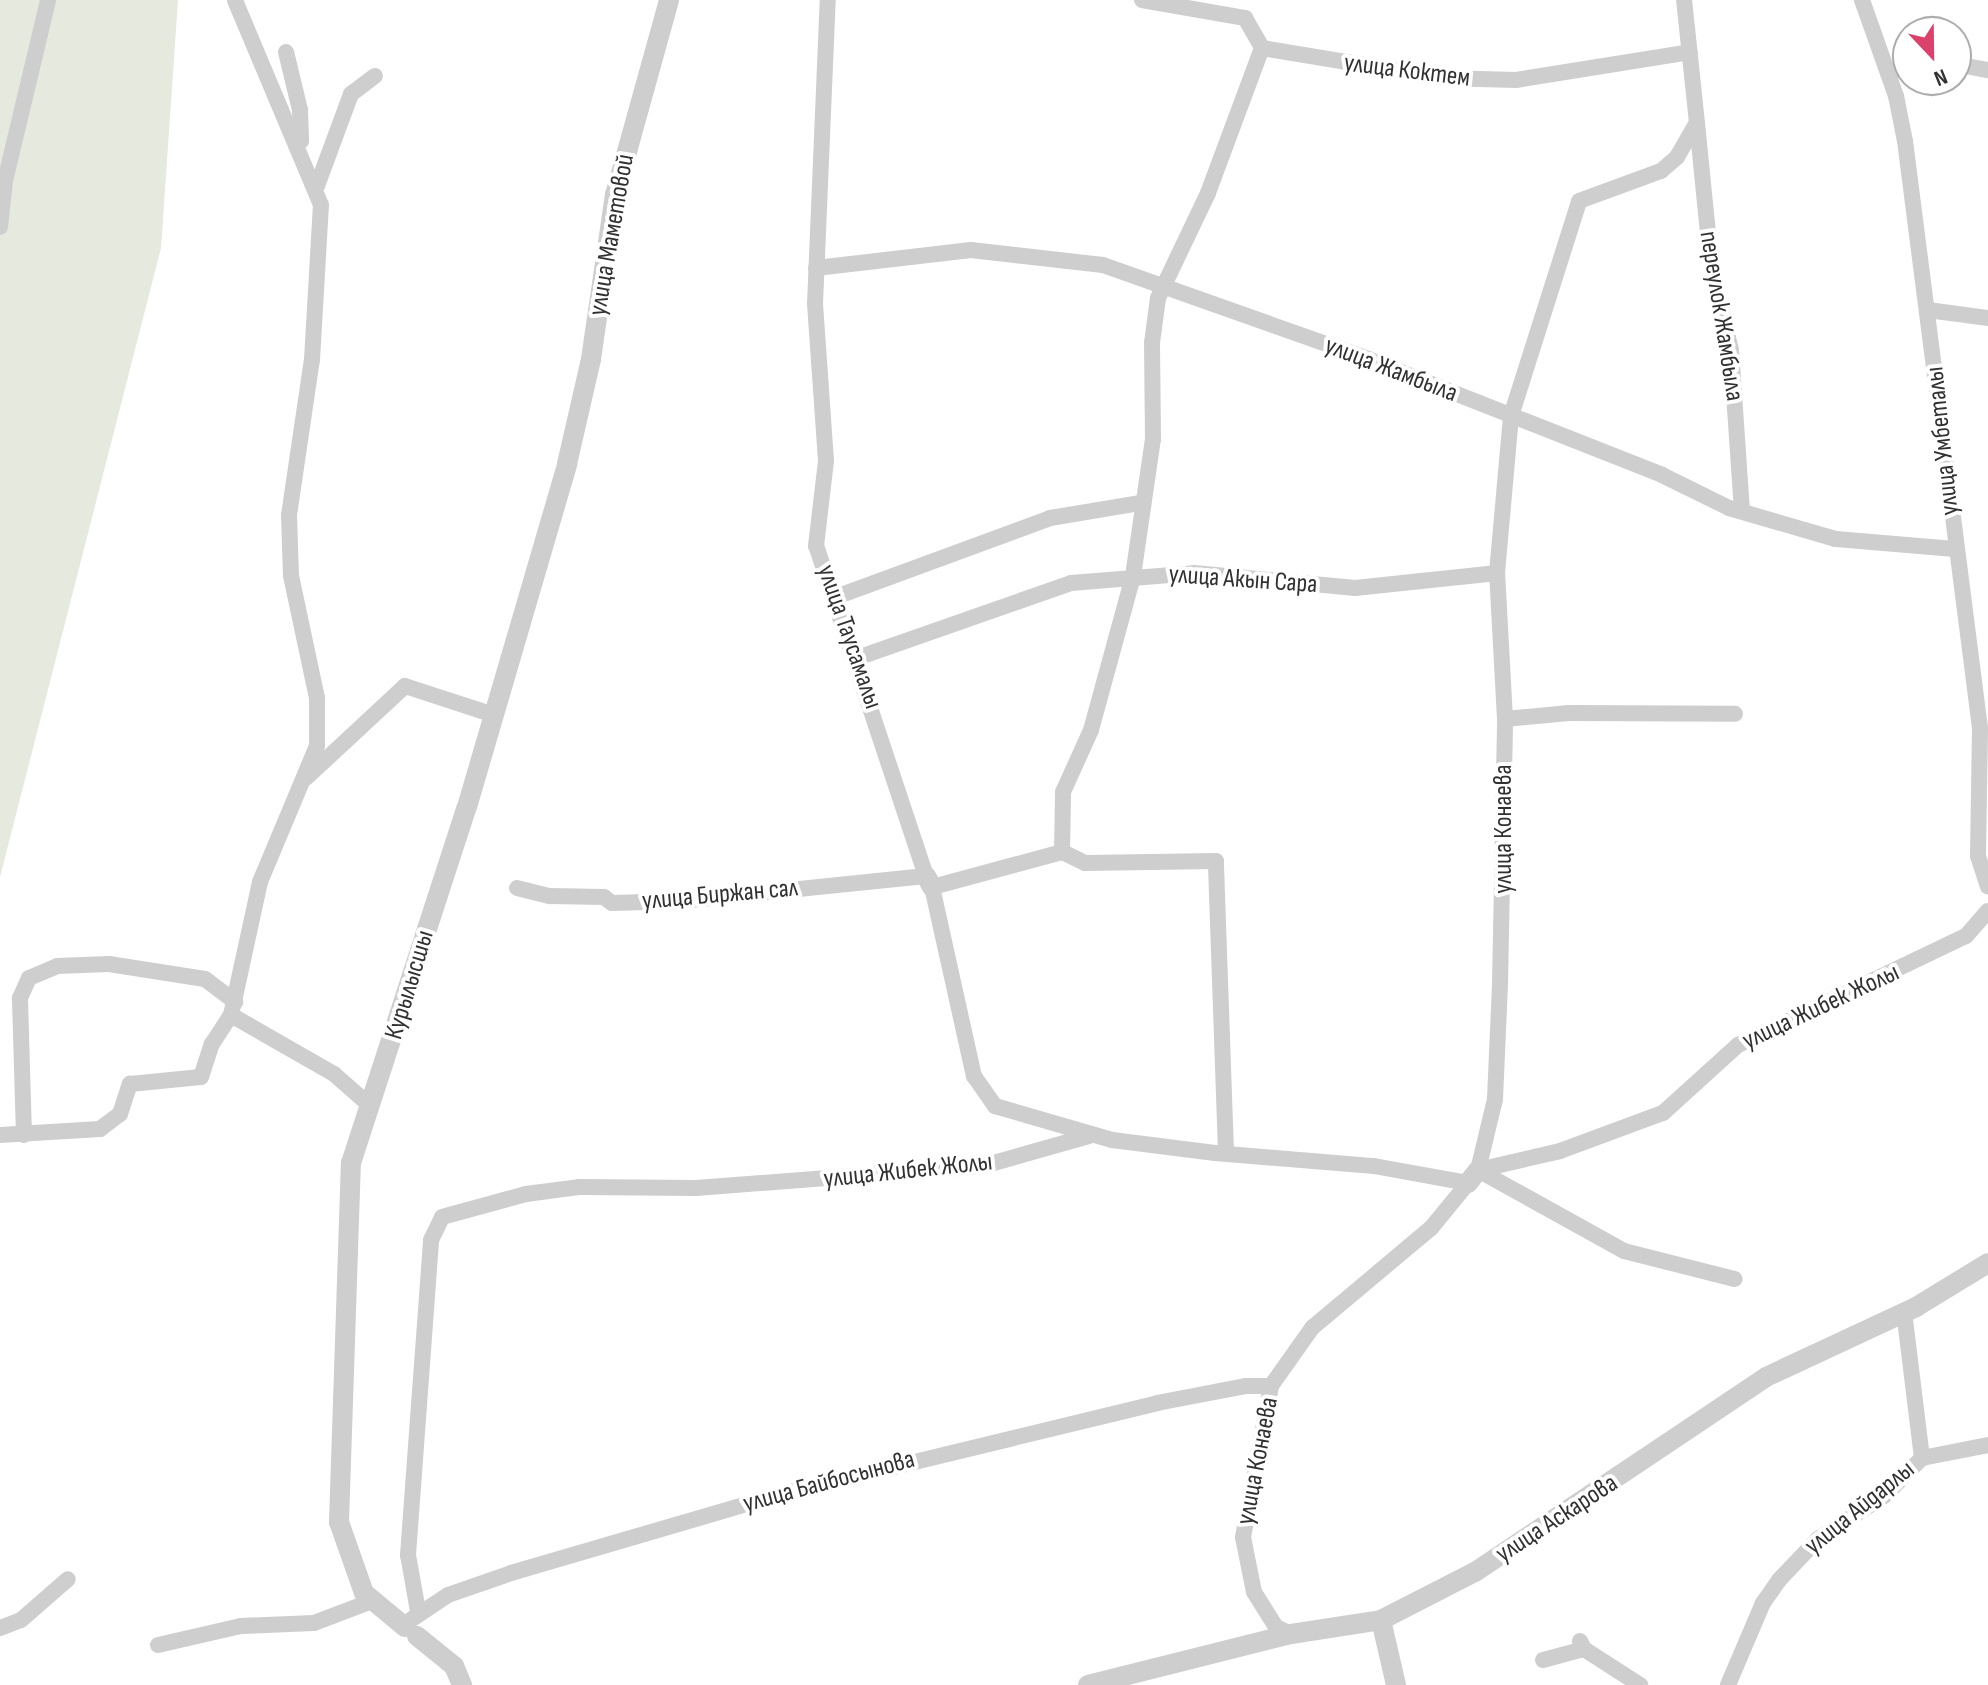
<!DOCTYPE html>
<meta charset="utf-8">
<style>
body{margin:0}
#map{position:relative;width:1988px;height:1685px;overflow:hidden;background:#fff;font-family:"Sofia Sans Condensed",sans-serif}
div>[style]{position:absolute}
.green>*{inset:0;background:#e6e9dd}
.minor>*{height:16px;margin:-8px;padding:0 8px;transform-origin:8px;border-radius:8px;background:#cecece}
.tertiary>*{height:20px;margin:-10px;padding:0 10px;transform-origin:10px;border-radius:10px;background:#cecece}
span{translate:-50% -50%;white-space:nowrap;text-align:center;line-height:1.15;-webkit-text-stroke:8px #fff;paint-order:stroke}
.street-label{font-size:26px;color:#313131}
.north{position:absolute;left:1892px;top:16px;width:80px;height:80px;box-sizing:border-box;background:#fff;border:2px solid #adadad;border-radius:50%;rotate:158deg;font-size:22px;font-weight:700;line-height:32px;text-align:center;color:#313131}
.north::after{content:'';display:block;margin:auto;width:28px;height:36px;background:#da416b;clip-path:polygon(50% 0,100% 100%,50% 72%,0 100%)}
</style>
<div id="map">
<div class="green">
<i style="clip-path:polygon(0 0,178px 0,161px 248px,0 877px)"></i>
</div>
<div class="minor">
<i style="left:1142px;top:0;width:105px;rotate:9.9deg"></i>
<i style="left:1245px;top:18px;width:34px;rotate:60deg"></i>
<i style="left:1262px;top:48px;width:183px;rotate:9.4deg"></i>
<i style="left:1443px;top:78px;width:73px;rotate:1.6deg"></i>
<i style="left:1516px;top:80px;width:176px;rotate:-9.1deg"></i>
<i style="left:1862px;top:0;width:102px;rotate:70.5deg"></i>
<i style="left:1896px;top:96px;width:46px;rotate:78.7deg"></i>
<i style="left:1905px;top:141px;width:592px;rotate:82.72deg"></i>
<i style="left:1980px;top:728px;width:128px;rotate:90.9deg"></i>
<i style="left:1978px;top:856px;width:32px;rotate:72deg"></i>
<i style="left:286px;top:52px;width:60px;rotate:76.4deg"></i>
<i style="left:300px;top:110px;width:31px;rotate:88deg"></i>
<i style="left:1956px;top:64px;width:33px;rotate:11deg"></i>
<i style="left:1888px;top:72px;width:21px;rotate:-14deg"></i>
<i style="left:1697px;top:123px;width:150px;rotate:84.3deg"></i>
<i style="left:1712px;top:272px;width:80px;rotate:76.3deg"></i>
<i style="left:1731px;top:350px;width:160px;rotate:86.1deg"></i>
<i style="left:317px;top:186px;width:98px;rotate:-69.7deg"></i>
<i style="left:351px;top:94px;width:30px;rotate:-37deg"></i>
<i style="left:0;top:227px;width:46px;rotate:-83.8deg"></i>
<i style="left:5px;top:181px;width:186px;rotate:-76.6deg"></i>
<i style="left:816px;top:268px;width:156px;rotate:-6.6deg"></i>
<i style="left:971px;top:250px;width:133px;rotate:6.5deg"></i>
<i style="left:1103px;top:265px;width:281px;rotate:19.5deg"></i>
<i style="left:1368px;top:359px;width:316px;rotate:21.5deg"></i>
<i style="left:1662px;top:475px;width:75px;rotate:26.2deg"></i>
<i style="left:1729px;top:508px;width:111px;rotate:16.2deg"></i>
<i style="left:1836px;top:539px;width:119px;rotate:4.8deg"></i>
<i style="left:1928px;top:310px;width:61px;rotate:7.6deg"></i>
<i style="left:833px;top:598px;width:231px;rotate:-20.2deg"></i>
<i style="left:1050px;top:518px;width:92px;rotate:-9.4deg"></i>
<i style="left:857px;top:658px;width:227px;rotate:-19.3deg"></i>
<i style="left:1071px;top:583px;width:123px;rotate:-4.6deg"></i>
<i style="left:1194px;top:573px;width:162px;rotate:5.3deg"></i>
<i style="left:1355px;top:588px;width:143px;rotate:-6deg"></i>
<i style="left:1505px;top:719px;width:64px;rotate:-5.4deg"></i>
<i style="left:1569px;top:713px;width:166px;rotate:0.3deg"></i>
<i style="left:306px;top:778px;width:135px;rotate:-42.9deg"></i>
<i style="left:405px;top:686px;width:94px;rotate:18deg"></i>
<i style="left:1062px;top:852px;width:60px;rotate:-89deg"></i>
<i style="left:1063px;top:792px;width:68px;rotate:-65.7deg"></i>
<i style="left:1091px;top:730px;width:160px;rotate:-74.7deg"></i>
<i style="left:1133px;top:576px;width:138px;rotate:-81.7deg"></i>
<i style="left:1153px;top:439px;width:96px;rotate:-90.6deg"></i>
<i style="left:1152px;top:343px;width:45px;rotate:-82.4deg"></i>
<i style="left:1158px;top:298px;width:116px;rotate:-64.5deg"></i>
<i style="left:1208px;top:193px;width:155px;rotate:-69.6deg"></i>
<i style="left:517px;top:888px;width:34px;rotate:14deg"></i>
<i style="left:550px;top:896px;width:54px;rotate:1.1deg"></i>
<i style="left:604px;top:897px;width:10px;rotate:37deg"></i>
<i style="left:612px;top:903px;width:68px;rotate:-1.7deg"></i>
<i style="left:680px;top:901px;width:247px;rotate:-5.8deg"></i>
<i style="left:926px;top:876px;width:348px;rotate:-108.4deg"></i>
<i style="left:816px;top:546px;width:86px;rotate:-83.3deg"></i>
<i style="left:826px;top:461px;width:157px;rotate:-94deg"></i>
<i style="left:815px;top:304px;width:304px;rotate:-87.6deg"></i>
<i style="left:231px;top:1015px;width:119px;rotate:29.8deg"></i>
<i style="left:334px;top:1074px;width:44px;rotate:41.3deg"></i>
<i style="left:0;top:1135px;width:100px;rotate:-3.4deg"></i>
<i style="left:100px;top:1129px;width:25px;rotate:-37deg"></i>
<i style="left:120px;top:1114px;width:32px;rotate:-72deg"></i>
<i style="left:130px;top:1084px;width:71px;rotate:-5.6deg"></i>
<i style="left:201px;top:1077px;width:35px;rotate:-72deg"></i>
<i style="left:212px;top:1044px;width:35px;rotate:-57deg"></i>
<i style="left:231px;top:1015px;width:136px;rotate:-77.7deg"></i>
<i style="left:260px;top:882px;width:147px;rotate:-67.3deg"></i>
<i style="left:317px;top:746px;width:48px;rotate:-90deg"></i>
<i style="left:317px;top:698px;width:125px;rotate:-102deg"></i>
<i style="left:291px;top:576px;width:61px;rotate:-91.9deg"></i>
<i style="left:289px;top:515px;width:157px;rotate:-81.6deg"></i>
<i style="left:312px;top:360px;width:155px;rotate:-86.7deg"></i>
<i style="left:321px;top:205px;width:222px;rotate:-112.8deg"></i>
<i style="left:24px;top:1135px;width:137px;rotate:-91.7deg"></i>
<i style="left:20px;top:998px;width:22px;rotate:-66deg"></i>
<i style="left:29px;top:978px;width:30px;rotate:-23deg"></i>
<i style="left:57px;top:966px;width:52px;rotate:-2.2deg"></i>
<i style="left:109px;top:964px;width:97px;rotate:8.9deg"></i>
<i style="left:205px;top:979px;width:38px;rotate:37deg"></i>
<i style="left:1226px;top:1152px;width:291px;rotate:-92deg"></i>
<i style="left:1216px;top:861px;width:131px;rotate:179.1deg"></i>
<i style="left:1085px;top:863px;width:25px;rotate:-154deg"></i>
<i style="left:1062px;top:852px;width:135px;rotate:164.9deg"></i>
<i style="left:932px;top:887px;width:194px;rotate:77.5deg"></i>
<i style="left:974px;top:1076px;width:37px;rotate:55deg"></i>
<i style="left:995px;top:1106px;width:122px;rotate:16.2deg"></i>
<i style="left:1112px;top:1140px;width:104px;rotate:7.2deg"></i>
<i style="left:1215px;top:1153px;width:160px;rotate:4.7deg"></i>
<i style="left:1374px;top:1166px;width:96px;rotate:10.3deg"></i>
<i style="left:1468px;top:1183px;width:58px;rotate:129.4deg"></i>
<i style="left:1431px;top:1228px;width:155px;rotate:140deg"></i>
<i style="left:1312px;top:1328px;width:71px;rotate:125.3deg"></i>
<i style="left:1271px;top:1386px;width:154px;rotate:100.5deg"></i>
<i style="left:1243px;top:1537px;width:56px;rotate:78.7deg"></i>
<i style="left:1254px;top:1592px;width:41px;rotate:57.8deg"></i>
<i style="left:1276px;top:1627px;width:17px;rotate:25deg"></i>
<i style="left:1478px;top:1170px;width:73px;rotate:-76.5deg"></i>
<i style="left:1495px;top:1099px;width:114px;rotate:-87.5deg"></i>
<i style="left:1500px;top:985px;width:266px;rotate:-88.9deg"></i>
<i style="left:1505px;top:719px;width:146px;rotate:-93.1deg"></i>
<i style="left:1497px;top:573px;width:158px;rotate:-84.9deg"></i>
<i style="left:1511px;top:416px;width:225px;rotate:-72.4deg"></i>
<i style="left:1579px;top:201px;width:87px;rotate:-20.1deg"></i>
<i style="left:1661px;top:171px;width:21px;rotate:-41deg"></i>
<i style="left:1677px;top:157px;width:39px;rotate:-60deg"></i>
<i style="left:1697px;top:123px;width:124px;rotate:-96deg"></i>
<i style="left:1478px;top:1170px;width:84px;rotate:-13deg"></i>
<i style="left:1560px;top:1151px;width:110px;rotate:-20.3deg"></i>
<i style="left:1663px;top:1113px;width:101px;rotate:-42.2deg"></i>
<i style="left:1738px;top:1045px;width:253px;rotate:-25.6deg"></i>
<i style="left:1966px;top:936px;width:33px;rotate:-49deg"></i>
<i style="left:1478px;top:1170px;width:167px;rotate:29deg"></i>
<i style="left:1624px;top:1251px;width:114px;rotate:14.2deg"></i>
<i style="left:1922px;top:1458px;width:67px;rotate:-11.1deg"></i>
<i style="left:418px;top:1611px;width:57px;rotate:-100.1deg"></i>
<i style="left:408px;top:1555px;width:316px;rotate:-85.8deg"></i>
<i style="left:431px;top:1240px;width:25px;rotate:-64deg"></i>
<i style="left:442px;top:1217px;width:87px;rotate:-15.3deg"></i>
<i style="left:526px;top:1194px;width:53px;rotate:-7.5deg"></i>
<i style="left:579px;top:1187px;width:117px;rotate:0.5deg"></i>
<i style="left:696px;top:1188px;width:288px;rotate:-4.4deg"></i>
<i style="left:983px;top:1166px;width:110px;rotate:-15.8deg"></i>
<i style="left:412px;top:1619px;width:43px;rotate:-33.7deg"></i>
<i style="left:448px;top:1595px;width:67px;rotate:-19.2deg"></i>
<i style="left:511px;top:1573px;width:282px;rotate:-16.3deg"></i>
<i style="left:782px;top:1494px;width:386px;rotate:-13.6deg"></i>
<i style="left:1157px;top:1403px;width:91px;rotate:-10.8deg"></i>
<i style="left:1246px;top:1386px;width:25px"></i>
<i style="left:0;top:1628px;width:22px;rotate:-21deg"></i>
<i style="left:21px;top:1620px;width:62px;rotate:-41.1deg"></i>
<i style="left:1580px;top:1641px;width:9px;rotate:63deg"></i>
<i style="left:1584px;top:1649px;width:67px;rotate:32.7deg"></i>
<i style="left:158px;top:1645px;width:85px;rotate:-12.9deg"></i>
<i style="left:241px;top:1626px;width:73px;rotate:-2.4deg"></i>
<i style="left:314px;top:1623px;width:62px;rotate:-20.8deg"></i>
<i style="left:1543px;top:1660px;width:42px;rotate:-15deg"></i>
<i style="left:1728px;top:1685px;width:89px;rotate:-66.9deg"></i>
<i style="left:1763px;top:1603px;width:28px;rotate:-55deg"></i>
<i style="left:1779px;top:1580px;width:57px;rotate:-46.4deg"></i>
<i style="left:1818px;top:1539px;width:79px;rotate:-33.1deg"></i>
<i style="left:1884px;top:1496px;width:54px;rotate:-45deg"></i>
<i style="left:1922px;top:1458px;width:147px;rotate:-97deg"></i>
</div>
<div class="tertiary">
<i style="left:926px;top:876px;width:13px;rotate:61deg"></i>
<i style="left:1468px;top:1183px;width:16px;rotate:-52deg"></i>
<i style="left:1381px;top:1620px;width:67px;rotate:77deg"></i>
<i style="left:405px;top:1627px;width:53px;rotate:-140.3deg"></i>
<i style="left:364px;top:1593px;width:75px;rotate:-109.4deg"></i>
<i style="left:339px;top:1522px;width:359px;rotate:-88.1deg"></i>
<i style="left:351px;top:1163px;width:374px;rotate:-72deg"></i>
<i style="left:467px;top:807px;width:357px;rotate:-73.7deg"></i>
<i style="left:567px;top:464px;width:108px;rotate:-77.1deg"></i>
<i style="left:591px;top:359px;width:166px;rotate:-81.7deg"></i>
<i style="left:615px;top:195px;width:202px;rotate:-74.5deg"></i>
<i style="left:417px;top:1636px;width:48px;rotate:39deg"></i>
<i style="left:454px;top:1666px;width:21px;rotate:67deg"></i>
<i style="left:1088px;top:1685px;width:209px;rotate:-14.1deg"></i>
<i style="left:1291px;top:1634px;width:91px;rotate:-8.8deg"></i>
<i style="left:1381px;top:1620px;width:106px;rotate:-27.1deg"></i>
<i style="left:1475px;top:1572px;width:350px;rotate:-33.8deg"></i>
<i style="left:1766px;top:1377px;width:166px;rotate:-25deg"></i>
<i style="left:1916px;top:1307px;width:84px;rotate:-31.4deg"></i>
</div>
<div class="street-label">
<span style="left:1407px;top:71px;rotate:7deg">улица Коктем</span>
<span style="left:612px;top:235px;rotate:-80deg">улица Маметовой</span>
<span style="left:1721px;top:316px;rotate:81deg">переулок Жамбыла</span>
<span style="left:1391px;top:370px;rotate:21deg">улица Жамбыла</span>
<span style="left:1943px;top:441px;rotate:-96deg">улица Умбеталы</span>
<span style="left:1243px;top:580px;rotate:4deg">улица Акын Сара</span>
<span style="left:849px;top:637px;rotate:71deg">улица Таусамалы</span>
<span style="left:1504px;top:829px;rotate:-90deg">улица Конаева</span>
<span style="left:720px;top:895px;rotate:-5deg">улица Биржан сал</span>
<span style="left:410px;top:985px;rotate:-73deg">Курылысшы</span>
<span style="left:1821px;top:1007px;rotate:-25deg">улица Жибек Жолы</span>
<span style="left:908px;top:1171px;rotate:-6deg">улица Жибек Жолы</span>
<span style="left:1258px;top:1461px;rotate:-79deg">улица Конаева</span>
<span style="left:829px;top:1482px;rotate:-15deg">улица Байбосынова</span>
<span style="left:1860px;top:1508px;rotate:-39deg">улица Айдарлы</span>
<span style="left:1557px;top:1519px;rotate:-33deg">улица Аскарова</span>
</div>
<div class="north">N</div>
</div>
